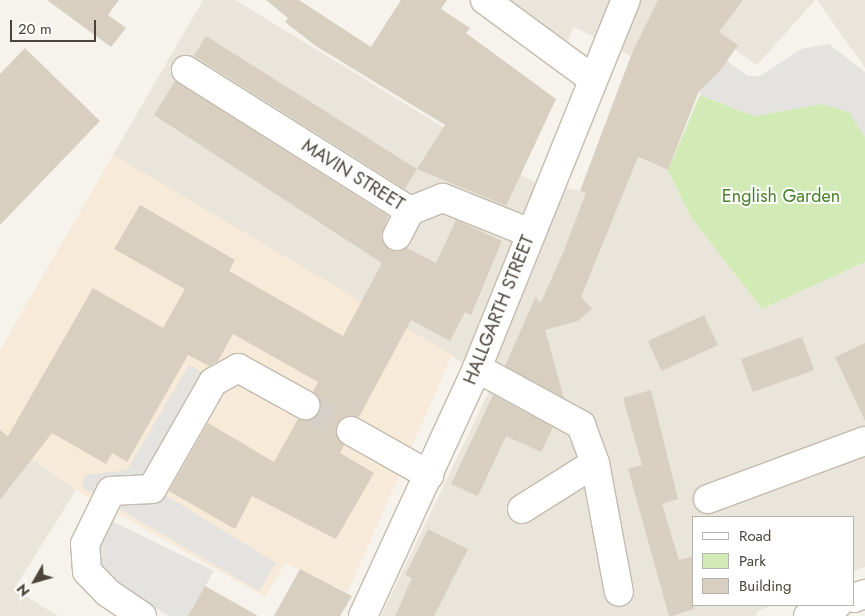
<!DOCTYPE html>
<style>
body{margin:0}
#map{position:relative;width:865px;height:616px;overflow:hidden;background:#f6f3ec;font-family:Jost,sans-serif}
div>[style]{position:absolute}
.residential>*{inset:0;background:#eae5da}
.commercial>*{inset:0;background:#f7ead8}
.green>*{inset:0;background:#d2eab5}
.parking>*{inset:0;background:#e5e3e0}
.building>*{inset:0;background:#d8cfc1;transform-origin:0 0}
.minor-tunnel>*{height:28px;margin-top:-14px;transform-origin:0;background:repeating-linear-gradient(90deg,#d4d0c8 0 28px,transparent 0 42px)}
.roads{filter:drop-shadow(1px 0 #c2bbae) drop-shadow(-1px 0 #c2bbae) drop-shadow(0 1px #c2bbae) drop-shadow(0 -1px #c2bbae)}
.minor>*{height:28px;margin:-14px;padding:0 14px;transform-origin:14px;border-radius:14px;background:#fff}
span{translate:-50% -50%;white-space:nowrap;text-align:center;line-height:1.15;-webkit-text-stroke:4px #fff;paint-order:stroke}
.street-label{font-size:18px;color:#4b4439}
.park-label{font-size:18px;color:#4a7f2a}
.legend{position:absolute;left:692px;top:516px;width:162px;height:90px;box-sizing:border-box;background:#fff;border:1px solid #b7b4b0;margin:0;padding:6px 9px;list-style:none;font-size:15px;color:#4b4439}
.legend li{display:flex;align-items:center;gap:10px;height:25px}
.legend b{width:25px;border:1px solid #b7b4b0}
.north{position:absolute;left:10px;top:556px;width:50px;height:50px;-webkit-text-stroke:4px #fff;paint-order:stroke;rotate:232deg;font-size:14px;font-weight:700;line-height:20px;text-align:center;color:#4b4439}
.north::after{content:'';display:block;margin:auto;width:18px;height:22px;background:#4b4439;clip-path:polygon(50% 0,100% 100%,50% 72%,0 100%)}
.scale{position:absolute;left:10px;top:20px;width:86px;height:22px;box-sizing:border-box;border:2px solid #4b4439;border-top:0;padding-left:6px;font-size:15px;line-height:18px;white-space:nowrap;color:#4b4439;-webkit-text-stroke:4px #fff;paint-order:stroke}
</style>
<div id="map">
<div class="residential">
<i style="clip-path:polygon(203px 0,235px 0,530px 180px,585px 192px,601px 143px,668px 170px,690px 216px,762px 309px,865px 262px,865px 567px,854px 571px,854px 517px,694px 517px,694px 605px,773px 605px,756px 612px,757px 616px,381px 616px,494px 381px,113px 155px)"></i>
<i style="clip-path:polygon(501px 0,815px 0,757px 65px,713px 35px,674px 78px,574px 27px,564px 48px)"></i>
<i style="clip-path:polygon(817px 0,865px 0,865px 68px)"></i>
<i style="clip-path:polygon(0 436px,76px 490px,14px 589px,58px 616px,0 616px)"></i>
</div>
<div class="commercial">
<i style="clip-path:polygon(113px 155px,452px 355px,348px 592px,285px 563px,265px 597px,76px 490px,0 436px,0 350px)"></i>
</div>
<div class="green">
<i style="clip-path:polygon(700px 95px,754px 116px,822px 104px,849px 112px,865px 137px,865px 262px,762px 309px,690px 216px,668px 170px)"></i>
</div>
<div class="parking">
<i style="clip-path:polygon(829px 44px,865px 72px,865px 137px,849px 112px,822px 104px,754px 116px,700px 95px,699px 90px,727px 61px,748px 76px,760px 76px,801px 49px)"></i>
<i style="clip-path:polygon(189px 365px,221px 382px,159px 491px,276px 563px,259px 591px,82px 487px,85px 475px,127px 470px)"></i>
<i style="clip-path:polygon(97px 514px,214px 571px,188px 616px,170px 616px,87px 571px)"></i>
</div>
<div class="building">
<i style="clip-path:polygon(47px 0,119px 0,108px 15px,126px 28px,111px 47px)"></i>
<i style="clip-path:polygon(266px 0,299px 0,371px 47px,401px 0,447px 0,441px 9px,470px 28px,466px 33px,556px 99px,506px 206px,417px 169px,405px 189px,194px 56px,206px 36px,417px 169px,445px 125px,316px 46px,285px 22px,288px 18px)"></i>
<i style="clip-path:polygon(658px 0,743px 0,719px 32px,738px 45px,720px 71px,699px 91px,668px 170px,638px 157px,581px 297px,592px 309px,578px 321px,545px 330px,564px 398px,505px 366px,536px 296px,538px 302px,542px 300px,563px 253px,586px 193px,580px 191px,632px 53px)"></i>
<i style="clip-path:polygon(25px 48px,100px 121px,0 225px,0 74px)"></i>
<i style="clip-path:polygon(175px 81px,388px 216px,381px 237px,390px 250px,407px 248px,436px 263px,456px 220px,502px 241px,471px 315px,465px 312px,450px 341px,411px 320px,359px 417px,344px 417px,337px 424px,337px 438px,344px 445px,340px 453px,374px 473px,336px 539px,252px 496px,235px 529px,169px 491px,208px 423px,274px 462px,298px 419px,313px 419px,319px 412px,319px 397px,313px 392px,318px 382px,233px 334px,218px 361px,209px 366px,188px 355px,127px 462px,112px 453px,106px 464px,52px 433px,0 500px,0 430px,8px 436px,93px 288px,163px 328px,185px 289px,114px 249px,140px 205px,235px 260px,229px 271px,343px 336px,382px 263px,154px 115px)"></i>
<i style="left:704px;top:315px;width:33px;height:62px;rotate:65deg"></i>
<i style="left:802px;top:337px;width:35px;height:65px;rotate:70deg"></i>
<i style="clip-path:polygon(865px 343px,865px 421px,835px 357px)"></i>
<i style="clip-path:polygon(651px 390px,678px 499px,662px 504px,679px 560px,694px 556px,694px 609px,672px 616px,669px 616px,628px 469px,642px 465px,623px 398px)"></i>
<i style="clip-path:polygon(493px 395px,553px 427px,541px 452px,506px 436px,478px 496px,451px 484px)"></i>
<i style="clip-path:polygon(428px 529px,468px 549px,434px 616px,395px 616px,412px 578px,405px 575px)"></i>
<i style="clip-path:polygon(300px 569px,352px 596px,340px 616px,274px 616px)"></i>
<i style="clip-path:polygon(205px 586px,258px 616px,188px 616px)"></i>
</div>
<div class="minor-tunnel">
<i style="left:305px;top:405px;width:53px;rotate:29.5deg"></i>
</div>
<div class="roads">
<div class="minor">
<i style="left:485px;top:0;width:132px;rotate:36.3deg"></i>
<i style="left:186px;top:70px;width:265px;rotate:32.2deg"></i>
<i style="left:410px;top:211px;width:35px;rotate:-22deg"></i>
<i style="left:443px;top:198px;width:94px;rotate:21.9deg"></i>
<i style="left:397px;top:236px;width:28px;rotate:-63deg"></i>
<i style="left:477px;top:368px;width:119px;rotate:28.7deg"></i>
<i style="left:581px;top:425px;width:40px;rotate:69.8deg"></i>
<i style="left:595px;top:463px;width:131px;rotate:79.5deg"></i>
<i style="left:351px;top:431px;width:90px;rotate:29.4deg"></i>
<i style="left:708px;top:499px;width:167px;rotate:-20.3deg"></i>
<i style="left:522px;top:509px;width:86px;rotate:-32.2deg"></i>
<i style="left:854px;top:598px;width:12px;rotate:-20deg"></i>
<i style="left:142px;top:616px;width:41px;rotate:-145.9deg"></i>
<i style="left:108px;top:593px;width:30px;rotate:-134deg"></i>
<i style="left:87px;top:571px;width:27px;rotate:-94deg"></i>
<i style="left:85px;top:544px;width:59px;rotate:-63.9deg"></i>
<i style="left:111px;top:491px;width:41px;rotate:-2.8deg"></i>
<i style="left:152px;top:489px;width:123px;rotate:-60.3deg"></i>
<i style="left:213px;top:382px;width:29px;rotate:-29deg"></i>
<i style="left:238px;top:368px;width:77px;rotate:28.9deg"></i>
<i style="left:363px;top:616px;width:273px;rotate:-65.3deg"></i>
<i style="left:477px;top:368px;width:397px;rotate:-68deg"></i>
<i style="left:808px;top:616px;width:31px;rotate:-21deg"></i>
</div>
</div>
<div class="street-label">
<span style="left:353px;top:175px;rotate:32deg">MAVIN STREET</span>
<span style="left:499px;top:310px;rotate:-68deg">HALLGARTH STREET</span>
</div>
<div class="park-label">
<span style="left:781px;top:196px">English Garden</span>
</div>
<ul class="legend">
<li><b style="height:6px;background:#fff"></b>Road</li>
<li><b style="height:14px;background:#d2eab5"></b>Park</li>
<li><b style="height:14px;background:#d8cfc1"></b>Building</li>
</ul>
<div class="north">N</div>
<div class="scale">20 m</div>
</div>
